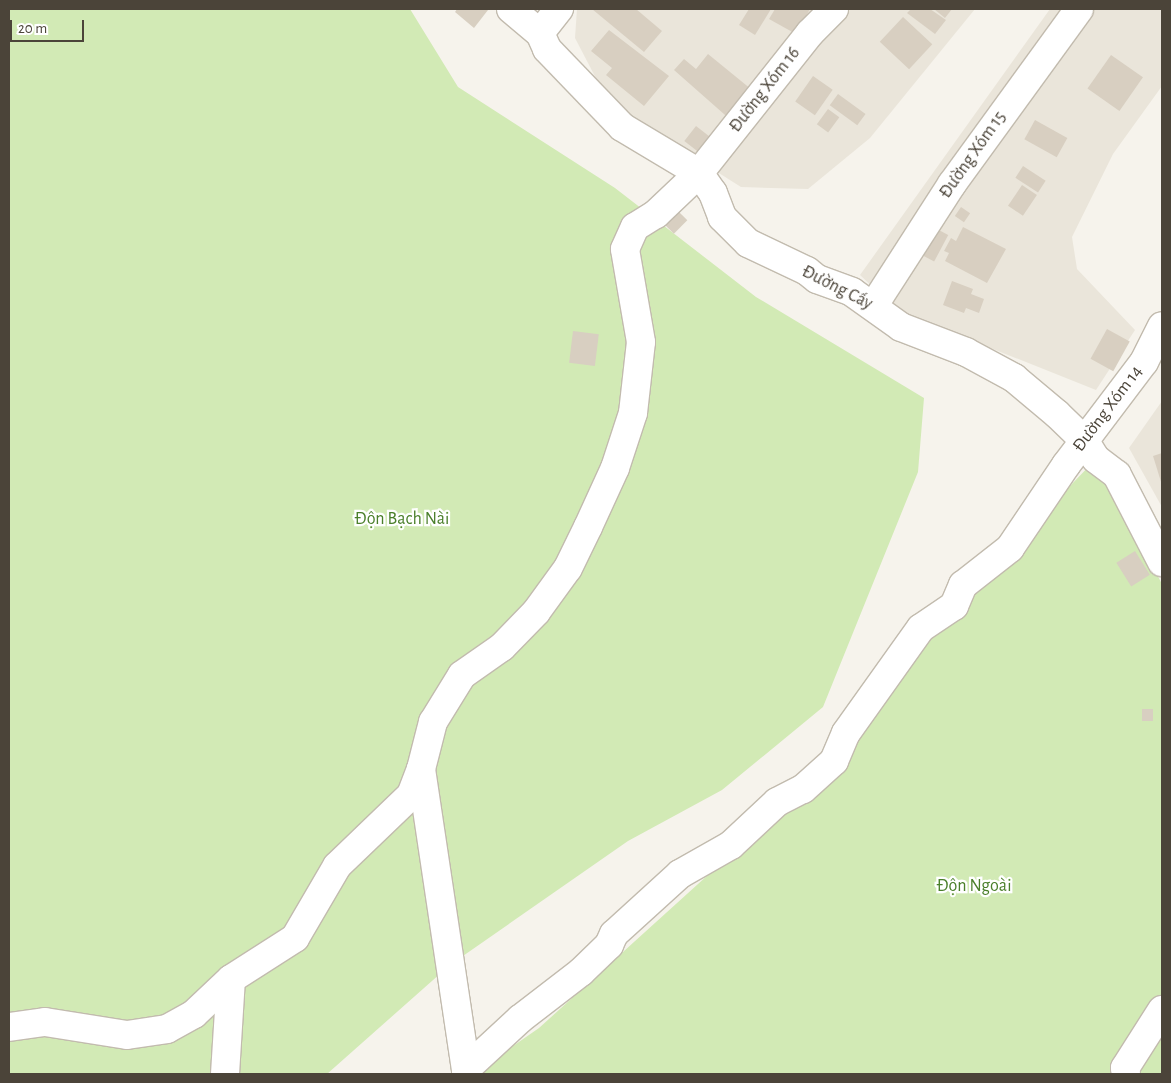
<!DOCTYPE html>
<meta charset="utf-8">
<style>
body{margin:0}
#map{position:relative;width:1171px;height:1083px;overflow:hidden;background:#f6f3ec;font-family:"Alegreya Sans",sans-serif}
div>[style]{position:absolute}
.residential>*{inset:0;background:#eae5da}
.green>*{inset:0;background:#d2eab5}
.building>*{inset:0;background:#d8cfc1;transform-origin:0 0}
.roads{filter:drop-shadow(1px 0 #c2bbae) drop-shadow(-1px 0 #c2bbae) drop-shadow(0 1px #c2bbae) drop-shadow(0 -1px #c2bbae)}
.minor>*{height:28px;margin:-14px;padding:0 14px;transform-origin:14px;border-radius:14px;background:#fff}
span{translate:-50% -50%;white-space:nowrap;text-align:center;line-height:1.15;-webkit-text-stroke:4.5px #fff;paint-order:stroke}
.street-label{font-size:18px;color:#4b4439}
.park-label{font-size:18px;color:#4a7f2a}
.frame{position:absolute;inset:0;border:10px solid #4b4439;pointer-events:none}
.scale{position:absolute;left:10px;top:20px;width:74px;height:22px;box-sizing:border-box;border:2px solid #4b4439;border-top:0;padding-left:6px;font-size:15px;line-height:18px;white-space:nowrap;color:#4b4439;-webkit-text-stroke:4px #fff;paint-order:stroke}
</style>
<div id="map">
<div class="residential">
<i style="clip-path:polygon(577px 9px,975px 9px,870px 138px,808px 189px,741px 187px,635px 120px,600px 86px,575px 38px)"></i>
<i style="clip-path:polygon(1050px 9px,1162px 9px,1162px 86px,1113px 154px,1072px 237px,1077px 269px,1135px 330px,1096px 390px,898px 311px,860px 275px)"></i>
<i style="clip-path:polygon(1162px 401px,1162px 507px,1129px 448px)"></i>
</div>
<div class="green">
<i style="clip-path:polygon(9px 9px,410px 9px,458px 87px,615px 188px,756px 297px,924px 398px,918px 472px,823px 707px,722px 790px,628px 841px,450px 965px,327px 1074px,9px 1074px)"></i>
<i style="clip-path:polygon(1096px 459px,1162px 584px,1162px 1074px,473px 1074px,539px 1028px,834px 761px,933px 628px)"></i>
</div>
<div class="building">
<i style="clip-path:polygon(457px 9px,487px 9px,488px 10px,474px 28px,455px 12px)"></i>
<i style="clip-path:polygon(592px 9px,636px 9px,662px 31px,644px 52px)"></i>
<i style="clip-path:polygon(749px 9px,771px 9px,755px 35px,739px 25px)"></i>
<i style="clip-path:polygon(775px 9px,810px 9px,796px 34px,769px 19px)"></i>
<i style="clip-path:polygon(911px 9px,930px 9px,946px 20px,935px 34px,907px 13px)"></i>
<i style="clip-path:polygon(934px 9px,952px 9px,945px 18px)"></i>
<i style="left:903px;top:17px;width:40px;height:34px;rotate:43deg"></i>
<i style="clip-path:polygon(609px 30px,669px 76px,644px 106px,606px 75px,612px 68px,591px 51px)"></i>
<i style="clip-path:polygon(708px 54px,757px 94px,733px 122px,674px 70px,684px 59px,696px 69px)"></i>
<i style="left:1111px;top:55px;width:39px;height:41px;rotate:35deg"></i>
<i style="left:813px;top:76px;width:24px;height:31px;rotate:35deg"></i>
<i style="left:838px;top:94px;width:34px;height:14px;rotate:36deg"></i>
<i style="left:828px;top:109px;width:14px;height:19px;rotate:36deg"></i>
<i style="left:1035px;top:120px;width:37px;height:22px;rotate:29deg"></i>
<i style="left:696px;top:126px;width:24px;height:19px;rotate:38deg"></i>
<i style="left:1023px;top:166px;width:27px;height:14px;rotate:33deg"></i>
<i style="left:1022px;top:185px;width:18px;height:25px;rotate:34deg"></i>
<i style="left:961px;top:207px;width:11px;height:11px;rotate:34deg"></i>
<i style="left:676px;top:209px;width:16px;height:19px;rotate:45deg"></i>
<i style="clip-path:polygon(963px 227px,1006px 249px,987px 283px,945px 261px,949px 253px,944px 251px,951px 238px,956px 241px)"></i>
<i style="left:935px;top:228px;width:15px;height:30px;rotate:28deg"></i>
<i style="clip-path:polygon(952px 281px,973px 289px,971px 294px,984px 299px,979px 313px,966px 308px,964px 313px,943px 305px)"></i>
<i style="left:1107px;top:329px;width:26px;height:34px;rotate:29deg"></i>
<i style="left:573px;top:331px;width:26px;height:32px;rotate:7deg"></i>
<i style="clip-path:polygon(1162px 453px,1162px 485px,1153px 456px)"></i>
<i style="left:1135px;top:551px;width:28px;height:22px;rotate:58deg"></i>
<i style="left:1142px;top:709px;width:11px;height:12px"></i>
</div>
<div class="roads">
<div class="minor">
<i style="left:511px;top:9px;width:38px;rotate:40deg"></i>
<i style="left:540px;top:33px;width:17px;rotate:66deg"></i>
<i style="left:547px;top:49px;width:108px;rotate:46.1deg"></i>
<i style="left:622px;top:127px;width:90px;rotate:30.9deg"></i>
<i style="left:699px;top:173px;width:24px;rotate:55deg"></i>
<i style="left:713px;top:193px;width:26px;rotate:69deg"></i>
<i style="left:722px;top:217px;width:37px;rotate:45deg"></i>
<i style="left:748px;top:243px;width:65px;rotate:25.4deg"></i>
<i style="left:807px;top:271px;width:13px;rotate:39deg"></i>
<i style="left:817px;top:279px;width:37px;rotate:20deg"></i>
<i style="left:852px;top:292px;width:60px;rotate:35.5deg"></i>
<i style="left:901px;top:327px;width:70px;rotate:21deg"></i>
<i style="left:966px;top:352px;width:55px;rotate:28.4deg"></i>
<i style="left:1014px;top:378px;width:56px;rotate:39.9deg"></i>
<i style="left:1057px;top:414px;width:37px;rotate:44deg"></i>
<i style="left:1084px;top:440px;width:22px;rotate:58deg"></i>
<i style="left:1096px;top:459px;width:26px;rotate:37deg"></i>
<i style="left:1117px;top:475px;width:98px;rotate:62.7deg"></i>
<i style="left:540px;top:33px;width:31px;rotate:-52deg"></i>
<i style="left:874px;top:305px;width:144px;rotate:-57.2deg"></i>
<i style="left:952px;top:184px;width:216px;rotate:-54deg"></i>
<i style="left:421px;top:769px;width:303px;rotate:81.5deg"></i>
<i style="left:9px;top:1027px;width:36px;rotate:-8deg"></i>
<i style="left:45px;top:1022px;width:83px;rotate:9deg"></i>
<i style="left:127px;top:1035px;width:40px;rotate:-8.5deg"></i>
<i style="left:167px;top:1029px;width:31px;rotate:-29deg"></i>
<i style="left:194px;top:1014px;width:51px;rotate:-43.4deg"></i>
<i style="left:225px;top:1074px;width:95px;rotate:-86.4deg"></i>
<i style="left:231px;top:979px;width:76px;rotate:-32.6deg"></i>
<i style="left:295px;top:938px;width:83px;rotate:-59.7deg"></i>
<i style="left:337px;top:866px;width:103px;rotate:-43.8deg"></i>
<i style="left:411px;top:795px;width:28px;rotate:-69deg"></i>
<i style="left:421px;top:769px;width:49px;rotate:-75.7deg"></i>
<i style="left:433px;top:722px;width:55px;rotate:-58.3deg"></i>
<i style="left:462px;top:675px;width:49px;rotate:-35deg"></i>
<i style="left:502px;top:647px;width:49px;rotate:-45.8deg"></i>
<i style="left:536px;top:612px;width:54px;rotate:-54deg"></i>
<i style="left:568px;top:568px;width:46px;rotate:-64deg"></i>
<i style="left:588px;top:527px;width:65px;rotate:-65.4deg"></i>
<i style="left:615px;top:468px;width:58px;rotate:-71.9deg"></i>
<i style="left:633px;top:413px;width:71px;rotate:-83.6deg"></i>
<i style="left:641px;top:342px;width:94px;rotate:-99.8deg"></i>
<i style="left:625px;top:249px;width:24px;rotate:-66deg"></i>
<i style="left:635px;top:227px;width:25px;rotate:-32deg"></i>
<i style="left:656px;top:214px;width:59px;rotate:-43.6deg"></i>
<i style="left:699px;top:173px;width:179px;rotate:-51.6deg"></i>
<i style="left:810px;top:33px;width:34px;rotate:-45deg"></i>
<i style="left:466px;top:1074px;width:5px;rotate:-90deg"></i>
<i style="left:466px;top:1069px;width:74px;rotate:-42.8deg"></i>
<i style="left:520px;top:1019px;width:77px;rotate:-37.6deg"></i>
<i style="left:581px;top:972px;width:39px;rotate:-44deg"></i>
<i style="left:609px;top:945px;width:12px;rotate:-66deg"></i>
<i style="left:614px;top:934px;width:89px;rotate:-42.3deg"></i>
<i style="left:680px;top:874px;width:59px;rotate:-29.6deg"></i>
<i style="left:731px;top:845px;width:63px;rotate:-43.1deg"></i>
<i style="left:777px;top:802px;width:29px;rotate:-27deg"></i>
<i style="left:803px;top:789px;width:42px;rotate:-42.1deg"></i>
<i style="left:834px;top:761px;width:30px;rotate:-67deg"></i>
<i style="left:846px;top:733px;width:129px;rotate:-54.5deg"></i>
<i style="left:921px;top:628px;width:40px;rotate:-34deg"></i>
<i style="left:954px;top:606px;width:23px;rotate:-67deg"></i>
<i style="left:963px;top:585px;width:60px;rotate:-38.2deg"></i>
<i style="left:1010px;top:548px;width:100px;rotate:-56deg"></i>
<i style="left:1066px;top:465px;width:129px;rotate:-52.9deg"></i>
<i style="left:1144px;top:362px;width:40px;rotate:-63.4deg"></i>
<i style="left:1126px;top:1074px;width:6px;rotate:-99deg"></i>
<i style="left:1125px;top:1068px;width:69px;rotate:-57.5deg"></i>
</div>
</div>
<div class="street-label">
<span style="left:765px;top:90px;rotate:-52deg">Đường Xóm 16</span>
<span style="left:973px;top:155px;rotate:-55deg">Đường Xóm 15</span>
<span style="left:837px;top:288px;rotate:27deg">Đường Cấy</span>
<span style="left:1108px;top:409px;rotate:-53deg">Đường Xóm 14</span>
</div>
<div class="park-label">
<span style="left:402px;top:519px">Độn Bạch Nài</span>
<span style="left:974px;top:886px">Độn Ngoài</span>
</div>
<div class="frame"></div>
<div class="scale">20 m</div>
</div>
